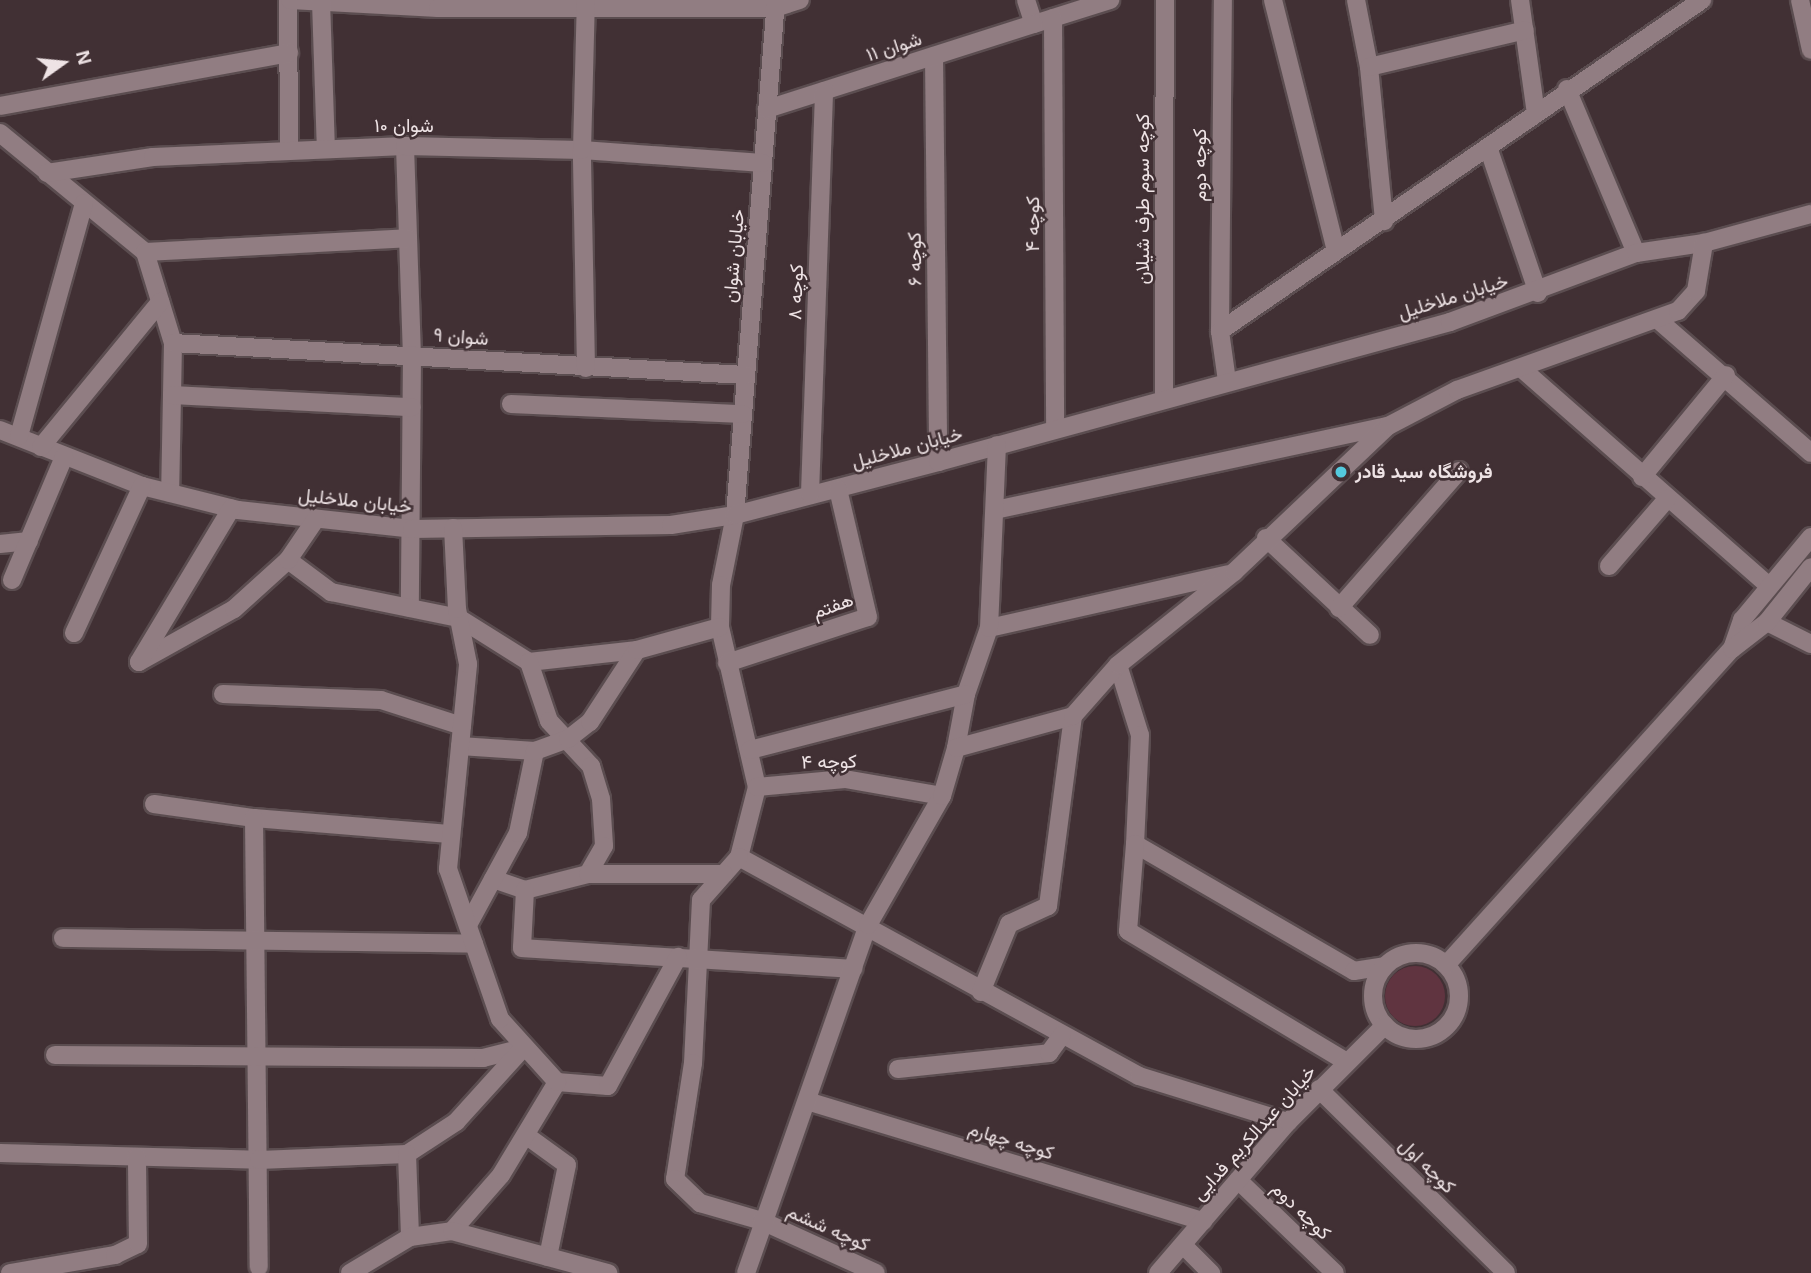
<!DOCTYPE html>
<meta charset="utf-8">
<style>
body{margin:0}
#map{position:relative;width:1811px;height:1273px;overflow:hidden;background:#413034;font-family:Arial,Vazirmatn,sans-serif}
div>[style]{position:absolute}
.green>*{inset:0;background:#603440}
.round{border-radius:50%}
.roads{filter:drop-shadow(2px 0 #5b4d50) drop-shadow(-2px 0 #5b4d50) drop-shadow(0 2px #5b4d50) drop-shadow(0 -2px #5b4d50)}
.minor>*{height:18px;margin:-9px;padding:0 9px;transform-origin:9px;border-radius:9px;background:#917d82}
.minor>.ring{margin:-9px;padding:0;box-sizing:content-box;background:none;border:18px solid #917d82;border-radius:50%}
.dots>*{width:19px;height:19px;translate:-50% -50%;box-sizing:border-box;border:4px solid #413034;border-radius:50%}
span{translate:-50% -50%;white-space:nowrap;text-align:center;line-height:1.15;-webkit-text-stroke:5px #413034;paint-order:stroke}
.street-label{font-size:19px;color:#eee3e5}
.poi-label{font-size:19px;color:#eee3e5;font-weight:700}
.left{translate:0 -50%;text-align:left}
.north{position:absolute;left:28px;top:28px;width:70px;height:70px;-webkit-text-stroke:5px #413034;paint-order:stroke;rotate:75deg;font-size:19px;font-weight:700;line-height:28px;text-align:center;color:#eee3e5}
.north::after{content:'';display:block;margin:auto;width:24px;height:32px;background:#eee3e5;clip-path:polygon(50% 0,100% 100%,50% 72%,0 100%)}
</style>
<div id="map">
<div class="green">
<i class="round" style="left:1385px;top:966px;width:60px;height:60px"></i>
</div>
<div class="roads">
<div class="minor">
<i style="left:288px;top:0;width:150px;rotate:89.6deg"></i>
<i style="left:290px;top:0;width:148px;rotate:3.1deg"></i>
<i style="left:438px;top:8px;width:337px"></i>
<i style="left:775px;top:8px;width:26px;rotate:-18deg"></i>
<i style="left:776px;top:0;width:517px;rotate:94.55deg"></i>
<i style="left:735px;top:515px;width:71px;rotate:101.3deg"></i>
<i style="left:721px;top:585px;width:42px;rotate:91.4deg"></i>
<i style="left:720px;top:627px;width:164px;rotate:77deg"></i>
<i style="left:757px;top:787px;width:72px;rotate:104.4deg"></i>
<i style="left:739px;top:857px;width:456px;rotate:28.7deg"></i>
<i style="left:1139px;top:1076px;width:156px;rotate:17.2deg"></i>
<i style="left:1026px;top:0;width:25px;rotate:72deg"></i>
<i style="left:1034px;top:24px;width:80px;rotate:-17.5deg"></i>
<i style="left:1273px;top:0;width:258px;rotate:75.9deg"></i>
<i style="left:1356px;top:0;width:68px;rotate:79deg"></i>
<i style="left:1369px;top:67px;width:155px;rotate:84.4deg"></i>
<i style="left:1520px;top:0;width:115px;rotate:82deg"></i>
<i style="left:1800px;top:0;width:51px;rotate:77.6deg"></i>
<i style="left:321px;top:1px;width:148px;rotate:88.1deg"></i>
<i style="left:1053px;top:18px;width:411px;rotate:89.7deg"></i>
<i style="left:934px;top:56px;width:406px;rotate:89.4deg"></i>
<i style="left:1369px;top:67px;width:160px;rotate:-13.3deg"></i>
<i style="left:1567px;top:89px;width:178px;rotate:67.2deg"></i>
<i style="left:0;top:106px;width:294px;rotate:-10.4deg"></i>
<i style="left:767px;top:109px;width:280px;rotate:-17.7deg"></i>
<i style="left:0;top:133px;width:188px;rotate:39.4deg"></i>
<i style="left:145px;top:252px;width:95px;rotate:72.9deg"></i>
<i style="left:173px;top:343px;width:150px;rotate:91.1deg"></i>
<i style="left:405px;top:146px;width:209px;rotate:88.1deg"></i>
<i style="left:412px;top:355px;width:253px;rotate:90.5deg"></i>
<i style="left:1489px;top:150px;width:151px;rotate:71.1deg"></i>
<i style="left:47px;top:173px;width:107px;rotate:-8.6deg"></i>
<i style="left:153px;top:157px;width:252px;rotate:-2.5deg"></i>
<i style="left:405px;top:146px;width:177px;rotate:1.3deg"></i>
<i style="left:582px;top:150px;width:181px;rotate:4.1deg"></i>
<i style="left:145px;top:252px;width:263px;rotate:-3deg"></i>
<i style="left:1657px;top:319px;width:204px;rotate:41deg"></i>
<i style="left:1220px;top:331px;width:331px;rotate:-89.5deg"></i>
<i style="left:173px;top:343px;width:574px;rotate:3.2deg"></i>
<i style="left:586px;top:368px;width:218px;rotate:-91.1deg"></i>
<i style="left:582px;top:150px;width:150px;rotate:-88.5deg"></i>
<i style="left:1521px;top:368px;width:329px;rotate:41.3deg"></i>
<i style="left:1227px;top:381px;width:50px;rotate:-98deg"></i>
<i style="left:1220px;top:331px;width:585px;rotate:-34.48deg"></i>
<i style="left:172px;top:395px;width:240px;rotate:2.9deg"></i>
<i style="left:1164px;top:399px;width:399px;rotate:-89.9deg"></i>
<i style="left:511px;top:404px;width:232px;rotate:2.5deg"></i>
<i style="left:0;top:430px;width:153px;rotate:21.5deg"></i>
<i style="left:142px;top:486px;width:99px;rotate:14deg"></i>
<i style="left:238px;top:510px;width:175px;rotate:6.2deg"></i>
<i style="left:412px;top:529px;width:259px;rotate:-0.9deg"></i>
<i style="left:671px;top:525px;width:65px;rotate:-8.9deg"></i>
<i style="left:735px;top:515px;width:210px;rotate:-14.6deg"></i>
<i style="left:938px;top:462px;width:531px;rotate:-15.29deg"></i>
<i style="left:1450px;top:322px;width:198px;rotate:-20.4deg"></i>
<i style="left:1636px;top:253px;width:69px;rotate:-8.4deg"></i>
<i style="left:1704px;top:243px;width:111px;rotate:-15.2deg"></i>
<i style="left:19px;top:436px;width:242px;rotate:-74.4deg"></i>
<i style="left:41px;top:447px;width:188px;rotate:-50.6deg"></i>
<i style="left:1642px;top:477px;width:132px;rotate:-50.5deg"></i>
<i style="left:810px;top:494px;width:403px;rotate:-88deg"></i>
<i style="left:995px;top:510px;width:402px;rotate:-12.1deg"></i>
<i style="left:1266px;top:538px;width:142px;rotate:43deg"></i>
<i style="left:0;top:544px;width:29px;rotate:-6deg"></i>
<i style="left:288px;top:560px;width:54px;rotate:36.7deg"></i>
<i style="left:331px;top:592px;width:131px;rotate:11.5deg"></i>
<i style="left:459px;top:618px;width:83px;rotate:32.2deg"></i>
<i style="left:529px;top:662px;width:109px;rotate:-6.3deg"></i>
<i style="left:1609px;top:566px;width:89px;rotate:-49.1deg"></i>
<i style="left:12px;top:580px;width:134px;rotate:-67.1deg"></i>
<i style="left:1339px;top:608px;width:182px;rotate:-48.8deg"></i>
<i style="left:1767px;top:622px;width:49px;rotate:26.6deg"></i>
<i style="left:989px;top:628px;width:245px;rotate:-12.7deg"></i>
<i style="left:74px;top:633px;width:162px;rotate:-65.2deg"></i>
<i style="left:1732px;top:649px;width:31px;rotate:-71deg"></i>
<i style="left:1742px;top:620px;width:108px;rotate:-50.3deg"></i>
<i style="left:139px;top:662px;width:109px;rotate:-29.2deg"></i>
<i style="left:234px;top:609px;width:73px;rotate:-42.2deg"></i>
<i style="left:288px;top:560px;width:50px;rotate:-55.7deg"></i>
<i style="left:139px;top:662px;width:179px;rotate:-59deg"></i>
<i style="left:529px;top:662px;width:62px;rotate:71.3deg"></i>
<i style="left:549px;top:721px;width:62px;rotate:47deg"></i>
<i style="left:591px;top:766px;width:34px;rotate:73deg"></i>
<i style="left:601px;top:799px;width:47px;rotate:86.3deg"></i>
<i style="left:604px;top:846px;width:32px;rotate:120deg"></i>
<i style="left:727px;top:663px;width:148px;rotate:-18.1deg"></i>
<i style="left:868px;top:617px;width:131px;rotate:-103.2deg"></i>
<i style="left:1118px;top:665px;width:73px;rotate:72.6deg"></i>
<i style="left:1140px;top:735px;width:109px;rotate:92.6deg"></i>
<i style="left:1135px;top:844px;width:253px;rotate:30.1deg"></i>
<i style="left:1354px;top:971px;width:31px;rotate:-9deg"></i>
<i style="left:223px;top:694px;width:158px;rotate:2.2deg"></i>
<i style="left:381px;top:700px;width:85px;rotate:17.8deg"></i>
<i style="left:460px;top:746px;width:75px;rotate:3.8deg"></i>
<i style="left:956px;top:748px;width:55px;rotate:-79.5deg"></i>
<i style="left:966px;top:694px;width:70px;rotate:-70.8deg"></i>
<i style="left:989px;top:628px;width:183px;rotate:-87.5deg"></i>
<i style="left:750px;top:750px;width:223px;rotate:-14.5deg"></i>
<i style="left:757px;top:787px;width:88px;rotate:-5.2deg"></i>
<i style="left:845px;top:779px;width:98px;rotate:9.9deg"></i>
<i style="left:154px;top:804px;width:101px;rotate:8deg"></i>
<i style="left:254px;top:818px;width:196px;rotate:4.7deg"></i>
<i style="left:254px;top:818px;width:449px;rotate:89.4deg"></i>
<i style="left:1135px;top:844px;width:87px;rotate:94.6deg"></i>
<i style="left:1128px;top:931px;width:255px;rotate:30.9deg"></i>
<i style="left:739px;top:857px;width:57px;rotate:131.5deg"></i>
<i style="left:701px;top:900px;width:163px;rotate:92.8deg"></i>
<i style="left:693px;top:1063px;width:117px;rotate:98.8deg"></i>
<i style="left:675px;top:1179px;width:35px;rotate:44deg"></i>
<i style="left:700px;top:1203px;width:65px;rotate:16.2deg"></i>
<i style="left:762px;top:1221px;width:125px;rotate:24.5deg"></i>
<i style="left:493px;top:879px;width:34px;rotate:19deg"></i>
<i style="left:525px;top:890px;width:65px;rotate:-14.3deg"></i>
<i style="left:588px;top:874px;width:136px"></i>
<i style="left:525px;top:890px;width:58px;rotate:93deg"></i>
<i style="left:522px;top:948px;width:332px;rotate:3.6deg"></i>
<i style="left:468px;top:925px;width:105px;rotate:-61.5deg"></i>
<i style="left:518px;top:833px;width:84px;rotate:-78.3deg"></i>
<i style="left:535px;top:751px;width:35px;rotate:-20deg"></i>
<i style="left:568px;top:739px;width:28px;rotate:-38deg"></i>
<i style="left:590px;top:722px;width:86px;rotate:-56.9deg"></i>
<i style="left:637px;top:650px;width:86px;rotate:-15.5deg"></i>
<i style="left:63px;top:938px;width:411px;rotate:0.8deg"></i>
<i class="ring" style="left:1373px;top:953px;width:68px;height:68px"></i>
<i style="left:1446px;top:965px;width:426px;rotate:-47.9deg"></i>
<i style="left:1732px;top:649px;width:44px;rotate:-37.6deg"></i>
<i style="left:1767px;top:622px;width:70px;rotate:-51.3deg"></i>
<i style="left:981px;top:992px;width:74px;rotate:-67.6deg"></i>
<i style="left:1009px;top:924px;width:43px;rotate:-24.8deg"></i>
<i style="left:1048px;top:906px;width:192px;rotate:-82.5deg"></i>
<i style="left:55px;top:1055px;width:428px;rotate:0.4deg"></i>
<i style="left:483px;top:1058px;width:41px;rotate:-14deg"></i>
<i style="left:898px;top:1069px;width:152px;rotate:-6deg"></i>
<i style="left:1049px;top:1053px;width:22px;rotate:-54deg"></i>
<i style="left:557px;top:1082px;width:51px;rotate:4.5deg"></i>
<i style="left:608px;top:1086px;width:147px;rotate:-61.5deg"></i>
<i style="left:1319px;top:1089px;width:262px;rotate:44.5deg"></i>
<i style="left:807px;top:1101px;width:414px;rotate:16.9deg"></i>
<i style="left:527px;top:1136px;width:49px;rotate:35.9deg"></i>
<i style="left:567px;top:1165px;width:94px;rotate:101.7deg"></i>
<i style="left:0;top:1153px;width:259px;rotate:1.5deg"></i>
<i style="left:259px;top:1160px;width:148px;rotate:-2.3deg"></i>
<i style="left:407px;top:1154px;width:59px;rotate:-33.1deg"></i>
<i style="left:456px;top:1122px;width:100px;rotate:-47.8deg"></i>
<i style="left:407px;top:1154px;width:83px;rotate:87.9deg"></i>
<i style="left:1238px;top:1180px;width:134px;rotate:43.8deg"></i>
<i style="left:452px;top:1231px;width:74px;rotate:-48.8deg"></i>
<i style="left:501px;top:1175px;width:109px;rotate:-58.9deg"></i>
<i style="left:557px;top:1082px;width:85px;rotate:-132.1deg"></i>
<i style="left:500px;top:1019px;width:159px;rotate:-109.1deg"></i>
<i style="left:448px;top:869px;width:206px;rotate:-84.4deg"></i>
<i style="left:468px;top:664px;width:56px;rotate:-101.3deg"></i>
<i style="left:457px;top:609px;width:81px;rotate:-92.8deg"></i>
<i style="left:1183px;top:1245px;width:40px;rotate:45deg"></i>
<i style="left:10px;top:1273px;width:107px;rotate:-9.7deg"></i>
<i style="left:115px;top:1255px;width:25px;rotate:-26deg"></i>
<i style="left:138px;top:1244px;width:87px;rotate:-90.7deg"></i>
<i style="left:350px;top:1273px;width:70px;rotate:-31deg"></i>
<i style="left:410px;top:1237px;width:42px;rotate:-8.1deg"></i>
<i style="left:452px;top:1231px;width:162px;rotate:15.1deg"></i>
<i style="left:746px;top:1273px;width:369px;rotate:-70.7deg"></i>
<i style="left:868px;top:925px;width:149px;rotate:-60.2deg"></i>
<i style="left:942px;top:796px;width:50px;rotate:-73.7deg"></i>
<i style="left:956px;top:748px;width:121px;rotate:-15.3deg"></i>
<i style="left:1073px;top:716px;width:68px;rotate:-48.6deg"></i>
<i style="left:1118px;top:665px;width:149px;rotate:-38.7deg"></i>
<i style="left:1234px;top:572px;width:212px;rotate:-43.5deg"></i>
<i style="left:1388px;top:426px;width:78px;rotate:-27.6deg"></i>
<i style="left:1457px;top:390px;width:235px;rotate:-19.7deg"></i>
<i style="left:1678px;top:311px;width:27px;rotate:-48deg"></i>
<i style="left:1696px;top:291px;width:49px;rotate:-80.5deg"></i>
<i style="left:1158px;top:1273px;width:199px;rotate:-49.3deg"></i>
<i style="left:1288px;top:1122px;width:137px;rotate:-45deg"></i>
</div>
</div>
<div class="dots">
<i style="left:1341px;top:472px;background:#54cade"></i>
</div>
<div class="street-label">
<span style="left:894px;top:47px;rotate:-18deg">شوان ۱۱</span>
<span style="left:404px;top:126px">شوان ۱۰</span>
<span style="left:1200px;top:165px;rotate:-90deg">کوچه دوم</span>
<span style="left:1143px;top:199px;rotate:-90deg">کوچه سوم طرف شیلان</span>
<span style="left:1033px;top:224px;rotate:-90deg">کوچه ۴</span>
<span style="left:734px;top:256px;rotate:-85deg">خیابان شوان</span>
<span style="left:915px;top:259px;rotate:-91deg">کوچه ۶</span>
<span style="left:796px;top:292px;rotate:-88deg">کوچه ۸</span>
<span style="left:1453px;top:297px;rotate:-17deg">خیابان ملاخلیل</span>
<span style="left:461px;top:337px;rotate:4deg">شوان ۹</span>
<span style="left:907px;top:448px;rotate:-15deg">خیابان ملاخلیل</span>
<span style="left:355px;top:501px;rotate:6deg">خیابان ملاخلیل</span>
<span style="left:833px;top:606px;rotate:-20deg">هفتم</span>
<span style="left:829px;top:762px;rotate:-1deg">کوچه ۴</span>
<span style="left:1254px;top:1133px;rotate:-48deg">خیابان عبدالکریم فدایی</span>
<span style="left:1011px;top:1141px;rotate:17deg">کوچه چهارم</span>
<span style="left:1427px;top:1166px;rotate:44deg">کوچه اول</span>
<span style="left:1301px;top:1211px;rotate:44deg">کوچه دوم</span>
<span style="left:828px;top:1228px;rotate:24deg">کوچه ششم</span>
</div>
<div class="poi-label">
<span class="left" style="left:1355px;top:472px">فروشگاه سید قادر</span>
</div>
<div class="north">N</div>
</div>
